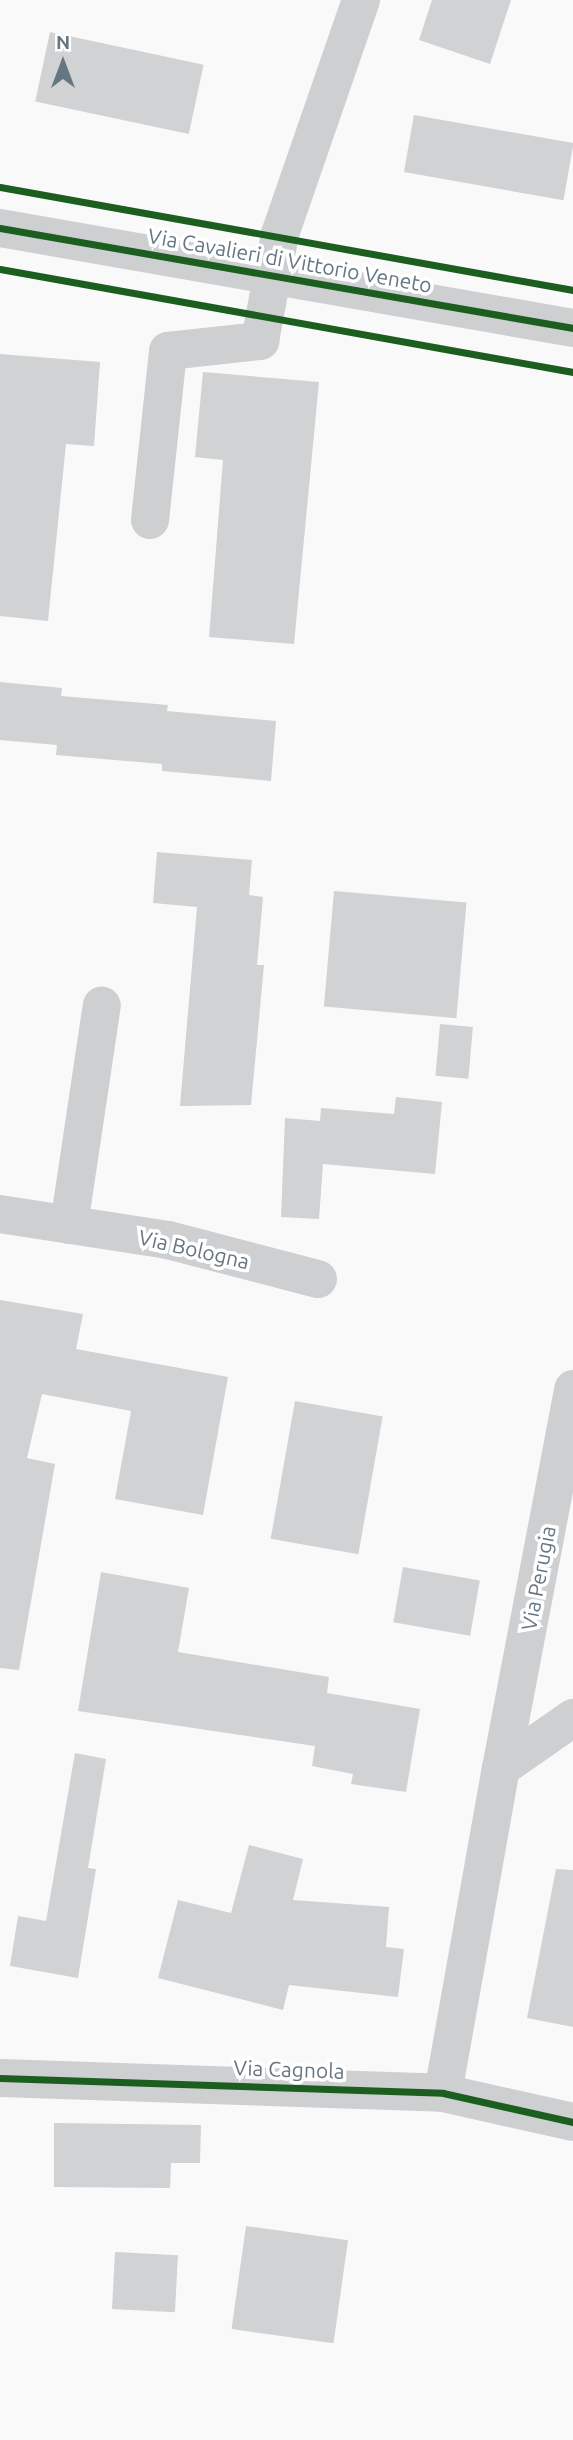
<!DOCTYPE html>
<style>
body{margin:0}
#map{position:relative;width:573px;height:2440px;overflow:hidden;background:#f9f9f9;font-family:Ubuntu,sans-serif}
div>[style]{position:absolute}
.building>*{inset:0;background:#d0d2d3;transform-origin:0 0}
.minor>*{height:38px;margin:-19px;padding:0 19px;transform-origin:19px;border-radius:19px;background:#cecfd0}
.cycleway>*{height:7px;margin:-3.5px;padding:0 3.5px;transform-origin:3.5px;border-radius:3.5px;background:#1b5e20}
span{translate:-50% -50%;white-space:nowrap;text-align:center;line-height:1.15;-webkit-text-stroke:7px #fff;paint-order:stroke}
.street-label{font-size:21px;color:#657683}
.north{position:absolute;left:28px;top:28px;width:70px;height:70px;-webkit-text-stroke:5px #fff;paint-order:stroke;rotate:0deg;font-size:19px;font-weight:700;line-height:28px;text-align:center;color:#657683}
.north::after{content:'';display:block;margin:auto;width:24px;height:32px;background:#657683;clip-path:polygon(50% 0,100% 100%,50% 72%,0 100%)}
</style>
<div id="map">
<div class="building">
<i style="clip-path:polygon(432px 0,511px 0,490px 64px,419px 40px)"></i>
<i style="left:50px;top:32px;width:157px;height:71px;rotate:12deg"></i>
<i style="left:414px;top:115px;width:162px;height:58px;rotate:10deg"></i>
<i style="clip-path:polygon(0 354px,100px 362px,94px 446px,66px 444px,48px 621px,0 616px)"></i>
<i style="clip-path:polygon(203px 372px,319px 382px,294px 644px,209px 637px,223px 460px,195px 457px)"></i>
<i style="clip-path:polygon(0 682px,62px 688px,61px 696px,168px 705px,167px 711px,276px 721px,271px 781px,162px 771px,162px 764px,56px 755px,57px 745px,0 740px)"></i>
<i style="clip-path:polygon(157px 852px,252px 860px,249px 895px,263px 897px,257px 965px,264px 965px,251px 1105px,180px 1106px,197px 907px,153px 903px)"></i>
<i style="left:334px;top:891px;width:133px;height:116px;rotate:5deg"></i>
<i style="left:440px;top:1024px;width:33px;height:52px;rotate:5deg"></i>
<i style="clip-path:polygon(396px 1097px,442px 1102px,435px 1174px,323px 1164px,319px 1219px,281px 1217px,285px 1118px,320px 1121px,321px 1108px,394px 1114px)"></i>
<i style="clip-path:polygon(0 1300px,83px 1314px,76px 1349px,228px 1377px,203px 1515px,115px 1499px,131px 1411px,42px 1394px,27px 1458px,55px 1464px,19px 1670px,0 1668px)"></i>
<i style="left:295px;top:1401px;width:89px;height:140px;rotate:10deg"></i>
<i style="left:403px;top:1567px;width:78px;height:56px;rotate:10deg"></i>
<i style="clip-path:polygon(101px 1572px,189px 1588px,178px 1652px,329px 1677px,327px 1693px,420px 1709px,406px 1792px,351px 1784px,353px 1774px,312px 1766px,315px 1746px,78px 1711px)"></i>
<i style="clip-path:polygon(75px 1753px,106px 1759px,88px 1868px,96px 1869px,78px 1978px,10px 1966px,18px 1916px,46px 1921px)"></i>
<i style="clip-path:polygon(249px 1845px,303px 1859px,293px 1900px,389px 1907px,386px 1947px,404px 1949px,398px 1997px,289px 1985px,283px 2010px,158px 1978px,178px 1900px,231px 1913px)"></i>
<i style="clip-path:polygon(556px 1869px,573px 1870px,573px 2027px,527px 2018px)"></i>
<i style="clip-path:polygon(54px 2123px,201px 2125px,200px 2163px,171px 2163px,170px 2188px,54px 2187px)"></i>
<i style="left:246px;top:2226px;width:103px;height:104px;rotate:8deg"></i>
<i style="left:115px;top:2252px;width:63px;height:57px;rotate:3deg"></i>
</div>
<div class="minor">
<i style="left:0;top:228px;width:582px;rotate:9.9deg"></i>
<i style="left:150px;top:520px;width:170px;rotate:-83.9deg"></i>
<i style="left:168px;top:351px;width:93px;rotate:-6.2deg"></i>
<i style="left:260px;top:341px;width:109px;rotate:-79.4deg"></i>
<i style="left:280px;top:234px;width:248px;rotate:-70.9deg"></i>
<i style="left:0;top:1214px;width:170px;rotate:8.8deg"></i>
<i style="left:168px;top:1240px;width:155px;rotate:14.6deg"></i>
<i style="left:69px;top:1225px;width:222px;rotate:-81.5deg"></i>
<i style="left:501px;top:1768px;width:386px;rotate:-79.2deg"></i>
<i style="left:0;top:2078px;width:443px;rotate:1.9deg"></i>
<i style="left:443px;top:2093px;width:133px;rotate:12.6deg"></i>
<i style="left:443px;top:2093px;width:330px;rotate:-79.9deg"></i>
<i style="left:501px;top:1768px;width:88px;rotate:-34.8deg"></i>
</div>
<div class="cycleway">
<i style="left:0;top:187px;width:582px;rotate:10.19deg"></i>
<i style="left:0;top:228px;width:582px;rotate:9.9deg"></i>
<i style="left:0;top:269px;width:582px;rotate:10.19deg"></i>
<i style="left:0;top:2078px;width:443px;rotate:1.9deg"></i>
<i style="left:443px;top:2093px;width:133px;rotate:12.6deg"></i>
</div>
<div class="street-label">
<span style="left:290px;top:260px;rotate:10deg">Via Cavalieri di Vittorio Veneto</span>
<span style="left:194px;top:1249px;rotate:13deg">Via Bologna</span>
<span style="left:538px;top:1578px;rotate:-79deg">Via Perugia</span>
<span style="left:289px;top:2069px;rotate:2deg">Via Cagnola</span>
</div>
<div class="north">N</div>
</div>
